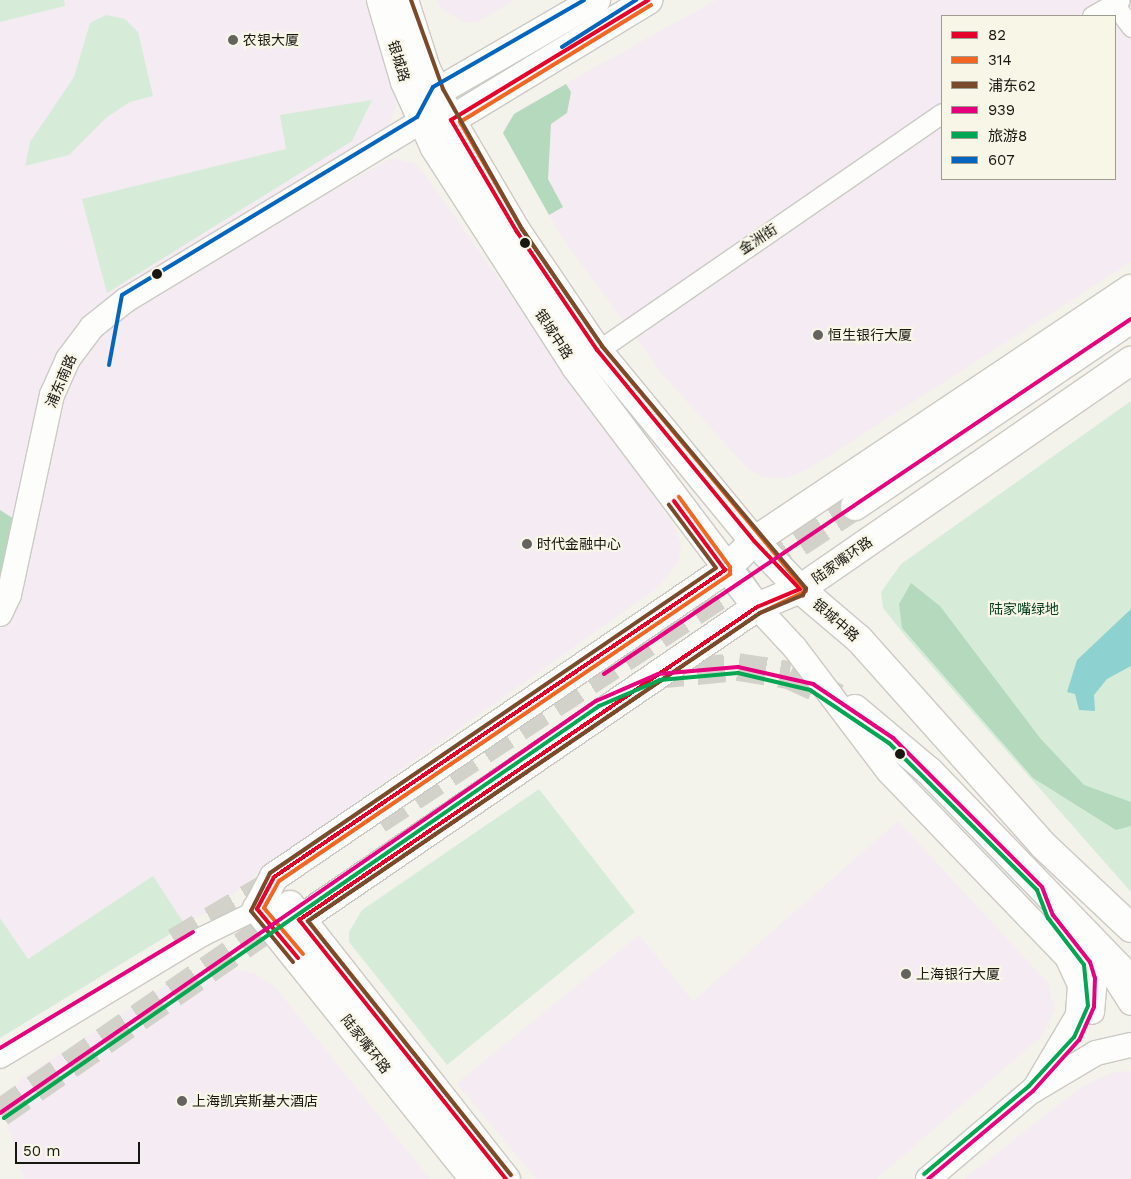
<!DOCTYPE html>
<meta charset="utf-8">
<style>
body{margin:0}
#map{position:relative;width:1131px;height:1179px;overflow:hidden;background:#f4f3eb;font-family:"Work Sans","Noto Sans SC",sans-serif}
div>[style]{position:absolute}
.commercial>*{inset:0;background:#f5ebf2}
.green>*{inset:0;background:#d6ecd9}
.forest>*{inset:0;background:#b5d9bd}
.water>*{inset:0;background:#8dd1d0}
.secondary-tunnel>*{height:28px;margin-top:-14px;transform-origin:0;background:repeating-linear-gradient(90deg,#d3d2ca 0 28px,transparent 0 42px)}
.roads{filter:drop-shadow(1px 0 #cbcac4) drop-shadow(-1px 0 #cbcac4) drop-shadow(0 1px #cbcac4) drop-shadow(0 -1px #cbcac4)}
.minor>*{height:19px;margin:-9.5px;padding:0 9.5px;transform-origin:9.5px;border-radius:9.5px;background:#fdfdfc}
.tertiary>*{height:24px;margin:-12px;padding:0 12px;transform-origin:12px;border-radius:12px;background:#fdfdfc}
.secondary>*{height:28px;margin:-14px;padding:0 14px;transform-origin:14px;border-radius:14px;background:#fdfdfc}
.bus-1>*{height:4px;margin:-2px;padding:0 2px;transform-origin:2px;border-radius:2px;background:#e4002b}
.bus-2>*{height:4px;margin:-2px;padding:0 2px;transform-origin:2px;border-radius:2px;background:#f26522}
.bus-3>*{height:4px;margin:-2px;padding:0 2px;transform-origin:2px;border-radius:2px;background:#7a4b2a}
.bus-4>*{height:4px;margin:-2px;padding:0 2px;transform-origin:2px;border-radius:2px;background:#e5007d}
.bus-5>*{height:4px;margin:-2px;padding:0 2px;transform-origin:2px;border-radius:2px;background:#00a651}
.bus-6>*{height:4px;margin:-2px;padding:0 2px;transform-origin:2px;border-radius:2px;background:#0065bd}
.dots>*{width:14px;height:14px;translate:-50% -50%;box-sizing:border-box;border:2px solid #f8f6e7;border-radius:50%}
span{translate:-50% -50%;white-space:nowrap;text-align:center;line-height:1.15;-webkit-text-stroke:4.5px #f8f6e7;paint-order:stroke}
.poi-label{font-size:14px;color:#171611}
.left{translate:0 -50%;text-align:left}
.street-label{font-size:14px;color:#171611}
.park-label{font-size:14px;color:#043b1f}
.legend{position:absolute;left:941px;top:15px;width:175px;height:165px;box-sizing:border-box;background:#f8f6e7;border:1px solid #9e9c91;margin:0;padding:6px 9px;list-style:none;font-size:15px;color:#171611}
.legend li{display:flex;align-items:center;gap:10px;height:25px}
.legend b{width:25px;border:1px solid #9e9c91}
.scale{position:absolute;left:15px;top:1142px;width:125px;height:22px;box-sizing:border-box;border:2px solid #171611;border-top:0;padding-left:6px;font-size:15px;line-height:18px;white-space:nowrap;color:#171611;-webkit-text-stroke:4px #f8f6e7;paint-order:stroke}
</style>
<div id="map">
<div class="commercial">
<i style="clip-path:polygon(64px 0,368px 0,398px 100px,389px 126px,380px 136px,95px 307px,62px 350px,0 589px,0 22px,65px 6px)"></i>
<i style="clip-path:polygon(436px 0,515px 0,479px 21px,466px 23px,442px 10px)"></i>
<i style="clip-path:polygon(evenodd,716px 0,1131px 0,1131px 262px,807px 470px,785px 478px,763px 477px,749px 470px,663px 375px,563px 239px,503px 133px,506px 123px,522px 108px,716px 0,942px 16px,1115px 16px,1115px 179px,942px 179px,942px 16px)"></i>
<i style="clip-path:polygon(391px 158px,414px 163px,424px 173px,675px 527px,681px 545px,678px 563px,657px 588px,266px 866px,228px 899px,0 1038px,0 630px,17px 597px,61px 395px,77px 361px,102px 330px,132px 305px)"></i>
<i style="clip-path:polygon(898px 821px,1048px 983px,1055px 1010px,1041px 1037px,876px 1179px,536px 1179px,457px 1083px,639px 935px,693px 1001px)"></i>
<i style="clip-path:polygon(227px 968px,254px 973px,275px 987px,430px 1179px,24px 1179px,5px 1116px,9px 1096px,21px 1079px,168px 984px,196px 973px)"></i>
<i style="clip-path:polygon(1131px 1071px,1131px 1179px,964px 1179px,1081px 1087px,1113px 1072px)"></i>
</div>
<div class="green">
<i style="clip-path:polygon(0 0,64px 0,65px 6px,0 22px)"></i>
<i style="clip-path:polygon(106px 15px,125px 19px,138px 32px,153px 96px,130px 102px,107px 117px,69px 155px,25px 166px,30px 142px,74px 77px,90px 23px)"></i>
<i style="clip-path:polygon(372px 100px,352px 141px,107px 293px,82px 199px,286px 149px,280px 115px)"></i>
<i style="clip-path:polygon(1131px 401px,1131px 892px,906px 637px,883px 608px,881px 592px,901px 564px)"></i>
<i style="clip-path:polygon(539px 789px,635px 912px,447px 1065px,349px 942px,349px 932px,362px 910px)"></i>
<i style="clip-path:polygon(153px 876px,185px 925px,0 1038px,0 918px,28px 959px)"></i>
</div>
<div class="forest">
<i style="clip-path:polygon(566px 84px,571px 92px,567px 113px,551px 124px,548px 179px,563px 207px,549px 215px,503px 133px,514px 114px)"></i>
<i style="clip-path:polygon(0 510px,14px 519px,0 590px)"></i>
<i style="clip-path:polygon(911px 583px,940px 606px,1040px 738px,1084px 785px,1131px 802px,1131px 826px,1116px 830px,1033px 778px,902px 628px,899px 604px)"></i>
</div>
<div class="water">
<i style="clip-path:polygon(1131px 609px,1131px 666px,1107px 679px,1094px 695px,1095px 711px,1079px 710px,1075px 694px,1067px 692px,1077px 660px)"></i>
</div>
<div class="secondary-tunnel">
<i style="left:655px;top:675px;width:83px;rotate:-5.5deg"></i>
<i style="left:738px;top:667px;width:52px;rotate:8.9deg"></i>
<i style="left:789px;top:675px;width:54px;rotate:25.1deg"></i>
<i style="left:378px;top:820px;width:571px;rotate:-33.36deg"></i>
<i style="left:175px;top:942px;width:121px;rotate:-30.8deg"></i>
<i style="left:0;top:1113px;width:354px;rotate:-34.6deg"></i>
</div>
<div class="roads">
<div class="minor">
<i style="left:1111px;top:0;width:34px;rotate:53deg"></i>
<i style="left:1092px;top:16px;width:32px;rotate:-30deg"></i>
<i style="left:587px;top:358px;width:431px;rotate:-34.6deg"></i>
<i style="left:0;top:1058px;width:236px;rotate:-31.1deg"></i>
<i style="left:202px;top:936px;width:61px;rotate:-26.1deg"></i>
</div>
<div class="tertiary">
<i style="left:757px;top:607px;width:56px;rotate:47.2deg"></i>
<i style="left:795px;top:648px;width:154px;rotate:52.9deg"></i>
<i style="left:888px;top:771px;width:258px;rotate:46.1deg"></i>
<i style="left:1067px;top:957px;width:31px;rotate:65deg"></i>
<i style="left:1080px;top:985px;width:30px;rotate:94deg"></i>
<i style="left:1078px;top:1015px;width:88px;rotate:120.6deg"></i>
<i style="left:0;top:614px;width:21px;rotate:-65deg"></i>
<i style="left:9px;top:595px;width:205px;rotate:-77.9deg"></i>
<i style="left:52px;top:395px;width:39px;rotate:-66deg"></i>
<i style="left:68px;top:359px;width:40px;rotate:-53deg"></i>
<i style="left:92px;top:327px;width:43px;rotate:-38.5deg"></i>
<i style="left:126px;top:300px;width:346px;rotate:-31.2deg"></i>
<i style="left:1062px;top:926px;width:46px;rotate:52.1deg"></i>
<i style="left:1090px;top:962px;width:17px;rotate:73deg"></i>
<i style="left:1095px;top:978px;width:34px;rotate:95deg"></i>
<i style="left:1106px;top:964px;width:46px;rotate:57.3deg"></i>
<i style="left:1034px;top:1090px;width:72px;rotate:-30.8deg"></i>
<i style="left:1096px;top:1053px;width:36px;rotate:-13deg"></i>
<i style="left:928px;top:1179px;width:151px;rotate:-40.4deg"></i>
</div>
<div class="secondary">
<i style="left:381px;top:0;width:85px;rotate:73.7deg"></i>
<i style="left:405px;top:82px;width:72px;rotate:65.6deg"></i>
<i style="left:435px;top:148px;width:260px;rotate:57.2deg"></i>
<i style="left:576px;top:367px;width:301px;rotate:53deg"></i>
<i style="left:404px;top:0;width:72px;rotate:72.3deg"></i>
<i style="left:426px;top:69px;width:57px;rotate:63.9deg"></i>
<i style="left:451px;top:120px;width:130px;rotate:59.5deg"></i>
<i style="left:517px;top:232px;width:143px;rotate:55.9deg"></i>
<i style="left:597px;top:350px;width:247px;rotate:50.6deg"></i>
<i style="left:754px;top:541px;width:66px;rotate:46.2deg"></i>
<i style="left:800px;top:589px;width:77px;rotate:40.3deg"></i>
<i style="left:859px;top:639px;width:276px;rotate:48.2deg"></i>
<i style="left:1043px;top:845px;width:121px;rotate:43.3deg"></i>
<i style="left:428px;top:108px;width:18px;rotate:-61deg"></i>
<i style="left:437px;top:92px;width:184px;rotate:-30.1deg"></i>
<i style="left:433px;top:120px;width:18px"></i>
<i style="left:451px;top:120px;width:231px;rotate:-31.3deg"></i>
<i style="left:855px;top:506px;width:333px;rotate:-34.1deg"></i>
<i style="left:855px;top:709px;width:97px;rotate:40deg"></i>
<i style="left:929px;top:771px;width:291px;rotate:46deg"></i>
<i style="left:290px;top:905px;width:349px;rotate:51.8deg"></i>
<i style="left:257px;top:909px;width:36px;rotate:-62deg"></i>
<i style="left:274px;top:877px;width:546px;rotate:-34.24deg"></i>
<i style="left:725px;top:570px;width:41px;rotate:-45deg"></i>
<i style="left:754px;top:541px;width:453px;rotate:-33.8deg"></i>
<i style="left:257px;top:909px;width:43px;rotate:14.7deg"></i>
<i style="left:299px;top:920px;width:555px;rotate:-34.35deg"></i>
<i style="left:757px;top:607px;width:47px;rotate:-22.7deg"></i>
<i style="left:800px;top:589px;width:402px;rotate:-34.6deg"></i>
<i style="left:257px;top:909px;width:346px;rotate:51.2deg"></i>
</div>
</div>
<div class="bus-1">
<i style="left:298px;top:958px;width:64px;rotate:-129.9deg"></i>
<i style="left:257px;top:909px;width:36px;rotate:-62deg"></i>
<i style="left:274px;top:877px;width:546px;rotate:-34.24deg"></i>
<i style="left:725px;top:570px;width:86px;rotate:-126.5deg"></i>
<i style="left:506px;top:1179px;width:332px;rotate:-128.6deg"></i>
<i style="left:299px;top:920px;width:555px;rotate:-34.35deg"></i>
<i style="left:757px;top:607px;width:47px;rotate:-22.7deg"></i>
<i style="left:800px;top:589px;width:66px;rotate:-133.8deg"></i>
<i style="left:754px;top:541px;width:247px;rotate:-129.4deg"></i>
<i style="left:597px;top:350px;width:143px;rotate:-124.1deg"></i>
<i style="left:517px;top:232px;width:130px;rotate:-120.5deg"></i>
<i style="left:451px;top:120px;width:231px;rotate:-31.3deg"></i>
</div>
<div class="bus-2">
<i style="left:303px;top:954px;width:60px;rotate:-130.3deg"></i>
<i style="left:264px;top:908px;width:31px;rotate:-61deg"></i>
<i style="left:279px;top:881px;width:546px;rotate:-34.24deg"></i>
<i style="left:730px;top:574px;width:7px;rotate:-90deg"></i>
<i style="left:730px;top:567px;width:87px;rotate:-126.1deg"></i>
<i style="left:511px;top:1175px;width:325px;rotate:-128.6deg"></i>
<i style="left:308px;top:921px;width:547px;rotate:-34.27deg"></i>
<i style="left:760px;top:613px;width:51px;rotate:-25.6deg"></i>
<i style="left:806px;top:591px;width:319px;rotate:-129.8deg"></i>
<i style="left:602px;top:346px;width:142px;rotate:-124.4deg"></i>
<i style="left:522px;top:229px;width:124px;rotate:-120.1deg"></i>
<i style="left:460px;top:122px;width:224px;rotate:-31.5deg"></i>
</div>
<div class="bus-3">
<i style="left:411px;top:0;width:95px;rotate:70.2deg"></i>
<i style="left:443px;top:89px;width:161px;rotate:60.6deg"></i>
<i style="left:522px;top:229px;width:142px;rotate:55.6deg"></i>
<i style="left:602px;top:346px;width:317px;rotate:49.9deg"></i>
<i style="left:806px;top:588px;width:8px;rotate:113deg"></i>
<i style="left:803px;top:595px;width:47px;rotate:157.3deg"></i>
<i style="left:760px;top:613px;width:547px;rotate:145.73deg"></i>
<i style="left:308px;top:921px;width:325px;rotate:51.4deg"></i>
<i style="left:293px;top:962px;width:66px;rotate:-129.5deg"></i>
<i style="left:251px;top:911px;width:42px;rotate:-63.4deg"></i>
<i style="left:270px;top:873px;width:540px;rotate:-34.37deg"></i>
<i style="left:716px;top:568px;width:79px;rotate:-126.7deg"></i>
</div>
<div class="bus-4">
<i style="left:604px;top:674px;width:635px;rotate:-33.97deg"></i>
<i style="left:0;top:1048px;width:225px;rotate:-31deg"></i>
<i style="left:0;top:1113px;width:725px;rotate:-34.66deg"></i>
<i style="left:596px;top:701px;width:68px;rotate:-23.5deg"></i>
<i style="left:658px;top:674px;width:80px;rotate:-5deg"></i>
<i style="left:738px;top:667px;width:77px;rotate:12.8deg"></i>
<i style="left:813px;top:684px;width:97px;rotate:34deg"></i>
<i style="left:893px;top:738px;width:211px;rotate:45deg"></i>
<i style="left:1042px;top:887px;width:30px;rotate:69deg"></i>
<i style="left:1053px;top:915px;width:60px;rotate:51.8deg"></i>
<i style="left:1090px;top:962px;width:17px;rotate:73deg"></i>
<i style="left:1095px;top:978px;width:29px;rotate:92deg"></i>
<i style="left:1094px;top:1007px;width:36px;rotate:114deg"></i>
<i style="left:1079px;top:1040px;width:69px;rotate:132deg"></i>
<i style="left:1033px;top:1091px;width:137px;rotate:140deg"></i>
</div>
<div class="bus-5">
<i style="left:4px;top:1118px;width:724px;rotate:-34.7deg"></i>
<i style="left:599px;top:706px;width:66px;rotate:-23.1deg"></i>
<i style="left:660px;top:680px;width:78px;rotate:-5.1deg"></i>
<i style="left:738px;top:673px;width:74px;rotate:13.3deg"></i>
<i style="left:810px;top:690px;width:95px;rotate:33.9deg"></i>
<i style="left:889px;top:743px;width:209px;rotate:44.8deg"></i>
<i style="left:1037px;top:890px;width:30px;rotate:69deg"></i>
<i style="left:1048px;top:918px;width:59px;rotate:52.5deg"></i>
<i style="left:1084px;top:965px;width:41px;rotate:84.4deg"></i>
<i style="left:1088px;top:1006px;width:34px;rotate:114deg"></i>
<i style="left:1074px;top:1037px;width:67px;rotate:132.6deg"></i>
<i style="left:1029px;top:1086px;width:137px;rotate:140deg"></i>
</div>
<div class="bus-6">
<i style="left:562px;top:47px;width:88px;rotate:-32.4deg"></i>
<i style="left:109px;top:365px;width:71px;rotate:-79.5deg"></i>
<i style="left:122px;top:295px;width:345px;rotate:-31.1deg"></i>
<i style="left:417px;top:117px;width:34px;rotate:-62deg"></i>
<i style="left:433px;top:87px;width:174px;rotate:-29.9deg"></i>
</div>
<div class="dots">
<i style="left:233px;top:40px;background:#64635d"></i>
<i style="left:525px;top:243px;background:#171611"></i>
<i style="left:157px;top:274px;background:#171611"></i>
<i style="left:818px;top:335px;background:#64635d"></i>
<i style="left:527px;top:544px;background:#64635d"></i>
<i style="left:900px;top:754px;background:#171611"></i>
<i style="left:906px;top:974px;background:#64635d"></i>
<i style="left:182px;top:1101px;background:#64635d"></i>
</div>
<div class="poi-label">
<span class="left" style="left:243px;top:40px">农银大厦</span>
<span class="left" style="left:828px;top:335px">恒生银行大厦</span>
<span class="left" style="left:537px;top:544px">时代金融中心</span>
<span class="left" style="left:916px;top:974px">上海银行大厦</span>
<span class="left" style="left:192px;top:1101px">上海凯宾斯基大酒店</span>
</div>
<div class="street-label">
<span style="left:399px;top:61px;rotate:73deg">银城路</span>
<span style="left:758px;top:239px;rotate:-33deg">金洲街</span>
<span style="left:554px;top:334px;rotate:57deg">银城中路</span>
<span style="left:61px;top:381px;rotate:-67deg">浦东南路</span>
<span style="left:842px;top:560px;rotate:-35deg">陆家嘴环路</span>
<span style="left:836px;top:620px;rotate:41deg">银城中路</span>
<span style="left:366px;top:1044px;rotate:52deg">陆家嘴环路</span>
</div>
<div class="park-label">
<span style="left:1024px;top:609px">陆家嘴绿地</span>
</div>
<ul class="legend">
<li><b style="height:6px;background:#e4002b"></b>82</li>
<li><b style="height:6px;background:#f26522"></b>314</li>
<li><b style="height:6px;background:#7a4b2a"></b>浦东62</li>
<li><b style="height:6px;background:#e5007d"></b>939</li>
<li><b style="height:6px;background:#00a651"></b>旅游8</li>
<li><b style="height:6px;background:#0065bd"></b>607</li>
</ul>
<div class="scale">50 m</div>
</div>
